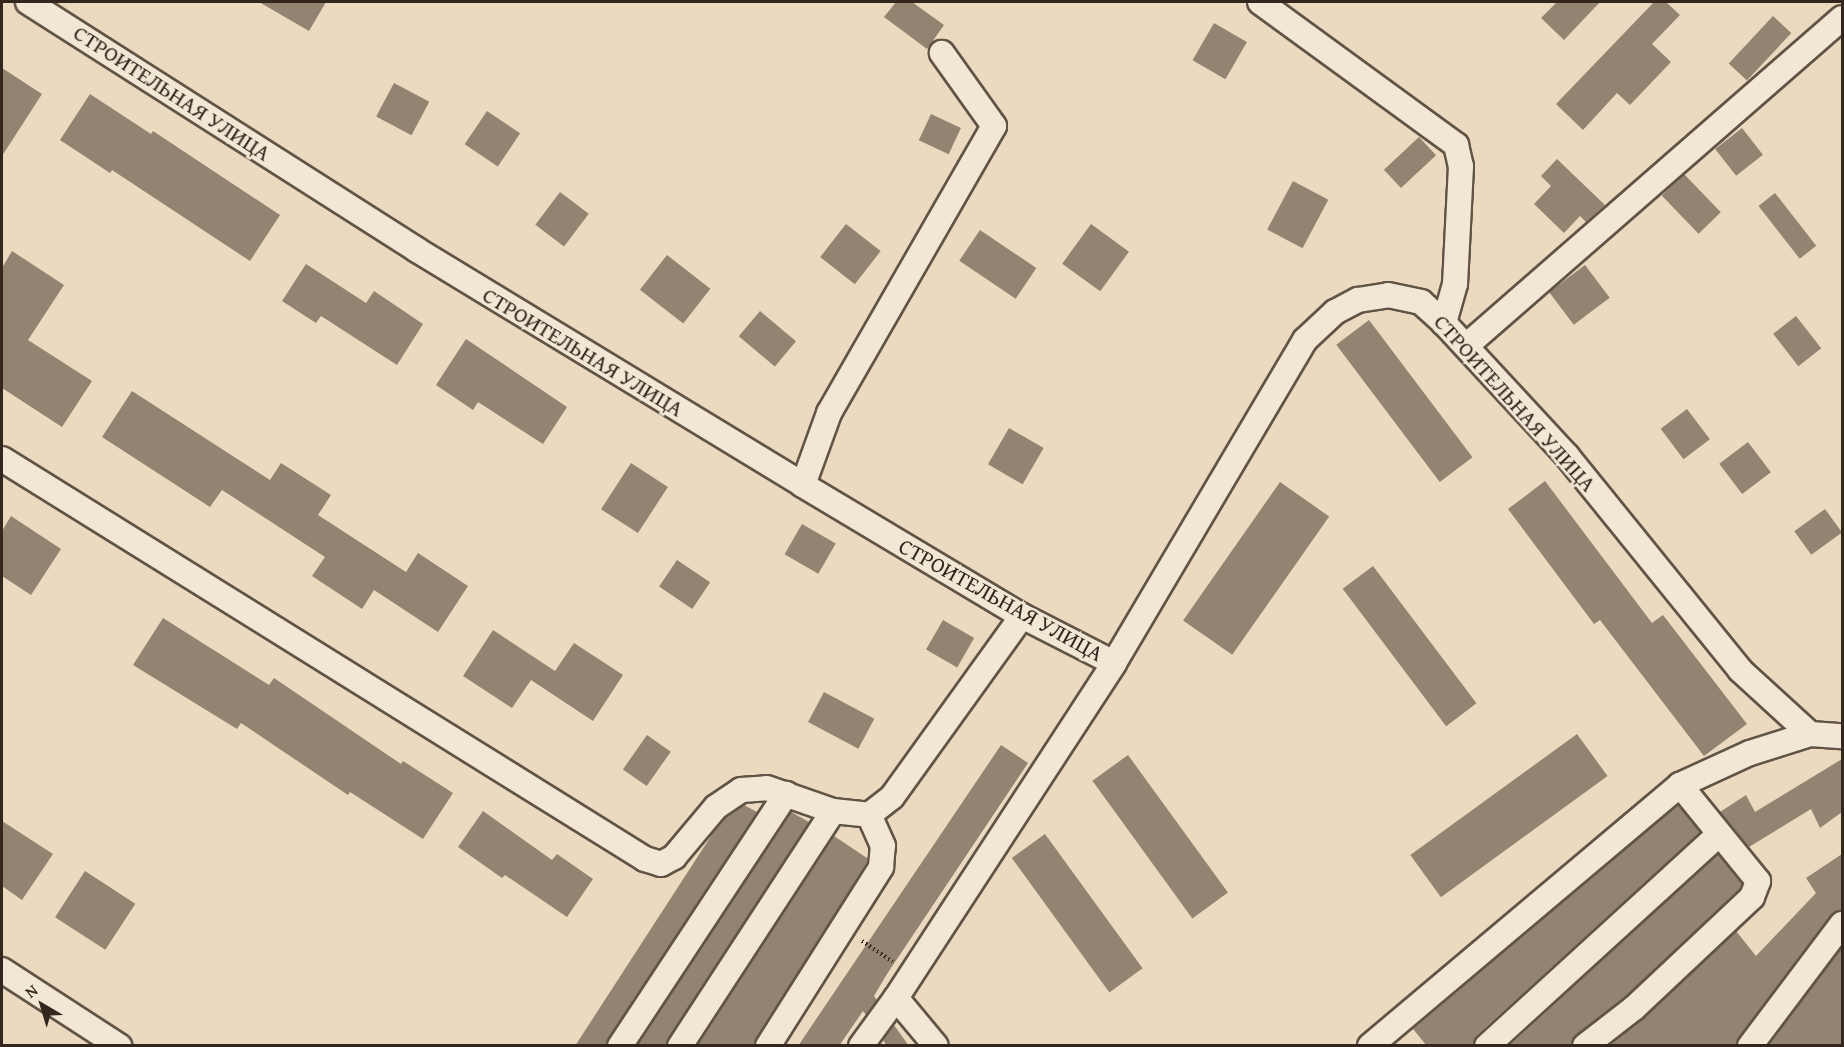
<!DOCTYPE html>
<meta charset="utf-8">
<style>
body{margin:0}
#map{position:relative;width:1844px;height:1047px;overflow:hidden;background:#ebdabf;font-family:"Gentium Book Plus",serif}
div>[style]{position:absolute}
.building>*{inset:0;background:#938471;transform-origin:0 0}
.path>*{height:4px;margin-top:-2px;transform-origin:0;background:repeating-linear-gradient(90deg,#33271d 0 1.5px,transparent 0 4.5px)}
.roads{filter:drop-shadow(2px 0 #615446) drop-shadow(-2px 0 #615446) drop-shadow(0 2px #615446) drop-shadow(0 -2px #615446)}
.minor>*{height:24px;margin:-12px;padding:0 12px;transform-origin:12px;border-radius:12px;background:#f2e7d5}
span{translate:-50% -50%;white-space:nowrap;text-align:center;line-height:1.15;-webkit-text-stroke:5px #f2e7d5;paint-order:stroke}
.street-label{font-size:22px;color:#33271d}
.frame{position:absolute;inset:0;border:3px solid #33271d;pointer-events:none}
.north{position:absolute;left:12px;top:975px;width:60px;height:60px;-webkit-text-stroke:4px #f2e7d5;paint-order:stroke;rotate:322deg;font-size:16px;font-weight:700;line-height:24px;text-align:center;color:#33271d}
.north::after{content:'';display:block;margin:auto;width:21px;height:27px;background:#33271d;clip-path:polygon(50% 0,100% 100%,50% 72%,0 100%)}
</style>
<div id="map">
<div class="building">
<i style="clip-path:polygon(259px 2px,326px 2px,309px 31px)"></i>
<i style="clip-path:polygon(896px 2px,912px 2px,944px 25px,927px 49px,884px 17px)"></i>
<i style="clip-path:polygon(1557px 2px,1600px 2px,1564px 40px,1541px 18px)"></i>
<i style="clip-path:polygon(1654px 2px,1666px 2px,1680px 15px,1652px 44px,1671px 62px,1630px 105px,1617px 93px,1583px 130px,1556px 104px)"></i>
<i style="left:1773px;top:16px;width:25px;height:65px;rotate:43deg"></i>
<i style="left:1214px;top:23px;width:38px;height:43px;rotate:30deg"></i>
<i style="clip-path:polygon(2px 68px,42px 94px,2px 156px)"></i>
<i style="left:394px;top:83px;width:40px;height:38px;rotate:28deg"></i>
<i style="clip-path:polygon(90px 94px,151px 134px,153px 131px,280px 215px,250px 261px,112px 170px,110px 173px,60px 140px)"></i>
<i style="left:487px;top:111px;width:40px;height:40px;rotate:34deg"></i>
<i style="left:931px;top:114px;width:33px;height:29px;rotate:25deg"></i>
<i style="left:1742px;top:128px;width:34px;height:34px;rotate:52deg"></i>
<i style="left:1419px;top:137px;width:25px;height:48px;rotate:47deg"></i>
<i style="clip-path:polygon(1557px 159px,1605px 205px,1586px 222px,1580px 216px,1564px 233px,1534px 204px,1551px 186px,1541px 176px)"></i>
<i style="left:1684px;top:174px;width:53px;height:31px;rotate:46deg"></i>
<i style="left:1293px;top:181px;width:40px;height:55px;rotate:28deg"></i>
<i style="left:560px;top:192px;width:36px;height:41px;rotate:37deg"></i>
<i style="left:1775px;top:193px;width:67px;height:21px;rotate:52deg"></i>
<i style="left:846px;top:224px;width:44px;height:42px;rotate:38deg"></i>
<i style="left:1091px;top:224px;width:47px;height:49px;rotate:36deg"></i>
<i style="left:980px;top:230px;width:68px;height:37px;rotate:34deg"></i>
<i style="clip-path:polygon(12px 251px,64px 285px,28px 340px,92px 381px,62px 427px,2px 388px,2px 268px)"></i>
<i style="left:667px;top:255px;width:55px;height:44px;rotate:38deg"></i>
<i style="clip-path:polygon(306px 264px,366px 303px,374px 291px,423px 324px,397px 365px,321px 316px,316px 323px,282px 301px)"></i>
<i style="left:1585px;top:265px;width:41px;height:45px;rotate:53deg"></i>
<i style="left:760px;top:311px;width:47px;height:33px;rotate:40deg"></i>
<i style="left:1796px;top:316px;width:41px;height:29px;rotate:52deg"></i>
<i style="left:1369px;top:320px;width:172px;height:41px;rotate:53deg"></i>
<i style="clip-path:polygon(466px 339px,567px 407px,543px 444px,478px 402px,473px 410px,436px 385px)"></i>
<i style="clip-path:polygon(132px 391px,270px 480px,281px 463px,331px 495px,318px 515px,406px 572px,418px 553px,468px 586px,438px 632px,374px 590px,362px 609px,312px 576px,325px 557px,222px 490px,210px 507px,102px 437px)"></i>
<i style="left:1687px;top:409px;width:38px;height:33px;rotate:53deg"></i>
<i style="left:1009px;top:428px;width:40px;height:42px;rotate:30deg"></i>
<i style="left:1748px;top:442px;width:38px;height:36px;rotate:53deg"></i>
<i style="left:631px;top:463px;width:44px;height:55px;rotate:33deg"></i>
<i style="clip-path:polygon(1545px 481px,1652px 623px,1663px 615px,1747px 724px,1704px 756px,1600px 620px,1594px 624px,1508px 509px)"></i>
<i style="left:1280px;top:482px;width:60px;height:169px;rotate:35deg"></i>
<i style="left:1825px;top:509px;width:29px;height:38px;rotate:54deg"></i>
<i style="clip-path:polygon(11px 516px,61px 549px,31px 595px,2px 576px,2px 531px)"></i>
<i style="left:802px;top:524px;width:39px;height:35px;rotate:30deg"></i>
<i style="left:677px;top:560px;width:40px;height:32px;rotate:34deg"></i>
<i style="left:1373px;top:566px;width:172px;height:38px;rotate:53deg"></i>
<i style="clip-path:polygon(163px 618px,269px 685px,274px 678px,401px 764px,403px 761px,453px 793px,423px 839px,350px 792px,348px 795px,241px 723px,237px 729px,133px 665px)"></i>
<i style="left:943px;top:620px;width:36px;height:34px;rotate:30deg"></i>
<i style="clip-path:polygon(493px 630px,555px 671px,574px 643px,623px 675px,593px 721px,531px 680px,512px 708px,463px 676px)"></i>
<i style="left:824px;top:692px;width:57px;height:34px;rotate:28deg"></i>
<i style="left:1577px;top:734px;width:52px;height:206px;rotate:54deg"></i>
<i style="left:647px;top:735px;width:29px;height:42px;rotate:35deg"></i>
<i style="clip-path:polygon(1001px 745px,1028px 763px,887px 974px,874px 996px,877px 1000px,866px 1015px,863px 1011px,839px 1046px,798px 1046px)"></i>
<i style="left:1128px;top:755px;width:170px;height:44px;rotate:54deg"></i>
<i style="clip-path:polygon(1842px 759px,1842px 812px,1820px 828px,1811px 809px,1749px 847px,1720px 812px,1746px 795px,1755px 812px)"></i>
<i style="clip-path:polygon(744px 805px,757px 812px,606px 1046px,575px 1046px,713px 833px,726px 818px)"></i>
<i style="clip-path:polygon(1678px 805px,1700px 832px,1477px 1035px,1473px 1046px,1427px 1046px,1413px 1029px)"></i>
<i style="clip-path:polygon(483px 811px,552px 860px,557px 854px,593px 879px,567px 917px,505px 875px,502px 878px,458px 847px)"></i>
<i style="clip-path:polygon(791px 812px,809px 822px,666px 1046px,637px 1046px)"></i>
<i style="clip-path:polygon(2px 821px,53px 854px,22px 900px,2px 886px)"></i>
<i style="left:1045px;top:834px;width:166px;height:41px;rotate:54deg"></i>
<i style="clip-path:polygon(834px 836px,867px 858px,867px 862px,754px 1046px,697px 1046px)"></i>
<i style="clip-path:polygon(1718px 854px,1742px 884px,1740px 889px,1625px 997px,1576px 1035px,1571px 1046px,1509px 1046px)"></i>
<i style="clip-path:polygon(1842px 854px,1842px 910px,1831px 915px,1739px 1037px,1736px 1046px,1609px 1046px,1644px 1018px,1736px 931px,1756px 956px,1816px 893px,1806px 878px)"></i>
<i style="left:85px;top:871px;width:60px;height:55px;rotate:33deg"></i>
<i style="clip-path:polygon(1842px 947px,1842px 1046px,1768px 1046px)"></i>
<i style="clip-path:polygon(894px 1025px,909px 1046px,887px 1046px,883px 1040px)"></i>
</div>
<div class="path">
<i style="left:862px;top:941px;width:37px;rotate:34deg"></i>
</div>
<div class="roads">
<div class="minor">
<i style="left:28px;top:2px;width:461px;rotate:32.5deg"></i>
<i style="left:417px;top:250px;width:452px;rotate:31.3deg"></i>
<i style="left:803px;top:485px;width:255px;rotate:30.9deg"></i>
<i style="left:1022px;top:616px;width:103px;rotate:27.1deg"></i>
<i style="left:1260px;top:2px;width:243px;rotate:36.1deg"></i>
<i style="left:1456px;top:145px;width:22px;rotate:77deg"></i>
<i style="left:1461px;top:166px;width:118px;rotate:92.9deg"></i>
<i style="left:1455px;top:284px;width:41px;rotate:105.8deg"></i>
<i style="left:1466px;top:346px;width:499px;rotate:-41.1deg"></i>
<i style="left:2px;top:459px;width:757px;rotate:31.89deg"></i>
<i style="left:645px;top:859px;width:17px;rotate:17deg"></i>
<i style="left:661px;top:864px;width:15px;rotate:-28deg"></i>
<i style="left:674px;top:857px;width:65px;rotate:-50deg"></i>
<i style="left:716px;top:807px;width:30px;rotate:-34deg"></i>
<i style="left:741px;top:790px;width:26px;rotate:-4deg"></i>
<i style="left:767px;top:788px;width:70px;rotate:19.2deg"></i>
<i style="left:833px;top:811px;width:36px;rotate:6deg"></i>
<i style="left:803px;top:485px;width:77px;rotate:-70.1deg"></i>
<i style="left:829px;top:413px;width:331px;rotate:-60.1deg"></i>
<i style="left:994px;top:126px;width:90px;rotate:-125.5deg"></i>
<i style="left:2px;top:970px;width:140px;rotate:33deg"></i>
<i style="left:896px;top:998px;width:62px;rotate:50.2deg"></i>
<i style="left:620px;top:1046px;width:302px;rotate:-56.6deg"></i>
<i style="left:680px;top:1046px;width:280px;rotate:-56.9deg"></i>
<i style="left:768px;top:1046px;width:212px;rotate:-57.7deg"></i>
<i style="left:881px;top:867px;width:21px;rotate:-85deg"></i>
<i style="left:883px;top:846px;width:34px;rotate:-114deg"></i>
<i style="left:869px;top:815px;width:29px;rotate:-38deg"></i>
<i style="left:892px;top:797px;width:223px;rotate:-54.3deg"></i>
<i style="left:861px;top:1046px;width:59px;rotate:-53.9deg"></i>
<i style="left:896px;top:998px;width:400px;rotate:-56.9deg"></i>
<i style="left:1114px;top:663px;width:375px;rotate:-59.4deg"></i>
<i style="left:1305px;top:340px;width:41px;rotate:-43deg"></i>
<i style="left:1335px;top:312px;width:26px;rotate:-28deg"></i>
<i style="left:1358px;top:300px;width:30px;rotate:-9deg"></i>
<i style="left:1388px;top:295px;width:34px;rotate:12deg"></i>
<i style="left:1421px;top:302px;width:31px;rotate:42deg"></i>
<i style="left:1444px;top:323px;width:181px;rotate:47.2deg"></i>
<i style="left:1567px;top:456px;width:275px;rotate:51deg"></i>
<i style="left:1740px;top:670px;width:95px;rotate:42.4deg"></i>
<i style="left:1810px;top:734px;width:32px;rotate:4deg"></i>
<i style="left:1370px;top:1046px;width:405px;rotate:-40.1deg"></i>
<i style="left:1680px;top:785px;width:77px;rotate:-24.6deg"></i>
<i style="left:1750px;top:753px;width:63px;rotate:-17.6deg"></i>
<i style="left:1487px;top:1046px;width:314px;rotate:-42.4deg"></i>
<i style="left:1585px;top:1046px;width:62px;rotate:-37.8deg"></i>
<i style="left:1634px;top:1008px;width:162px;rotate:-43.2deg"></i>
<i style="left:1752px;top:897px;width:17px;rotate:-69deg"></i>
<i style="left:1758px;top:881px;width:124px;rotate:-129.1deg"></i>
<i style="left:1750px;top:1046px;width:153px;rotate:-53deg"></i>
</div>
</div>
<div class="street-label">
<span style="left:172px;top:93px;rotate:33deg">СТРОИТЕЛЬНАЯ УЛИЦА</span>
<span style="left:583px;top:352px;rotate:31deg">СТРОИТЕЛЬНАЯ УЛИЦА</span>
<span style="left:1515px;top:403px;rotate:48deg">СТРОИТЕЛЬНАЯ УЛИЦА</span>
<span style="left:1001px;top:600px;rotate:29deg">СТРОИТЕЛЬНАЯ УЛИЦА</span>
</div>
<div class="frame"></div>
<div class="north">N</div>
</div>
